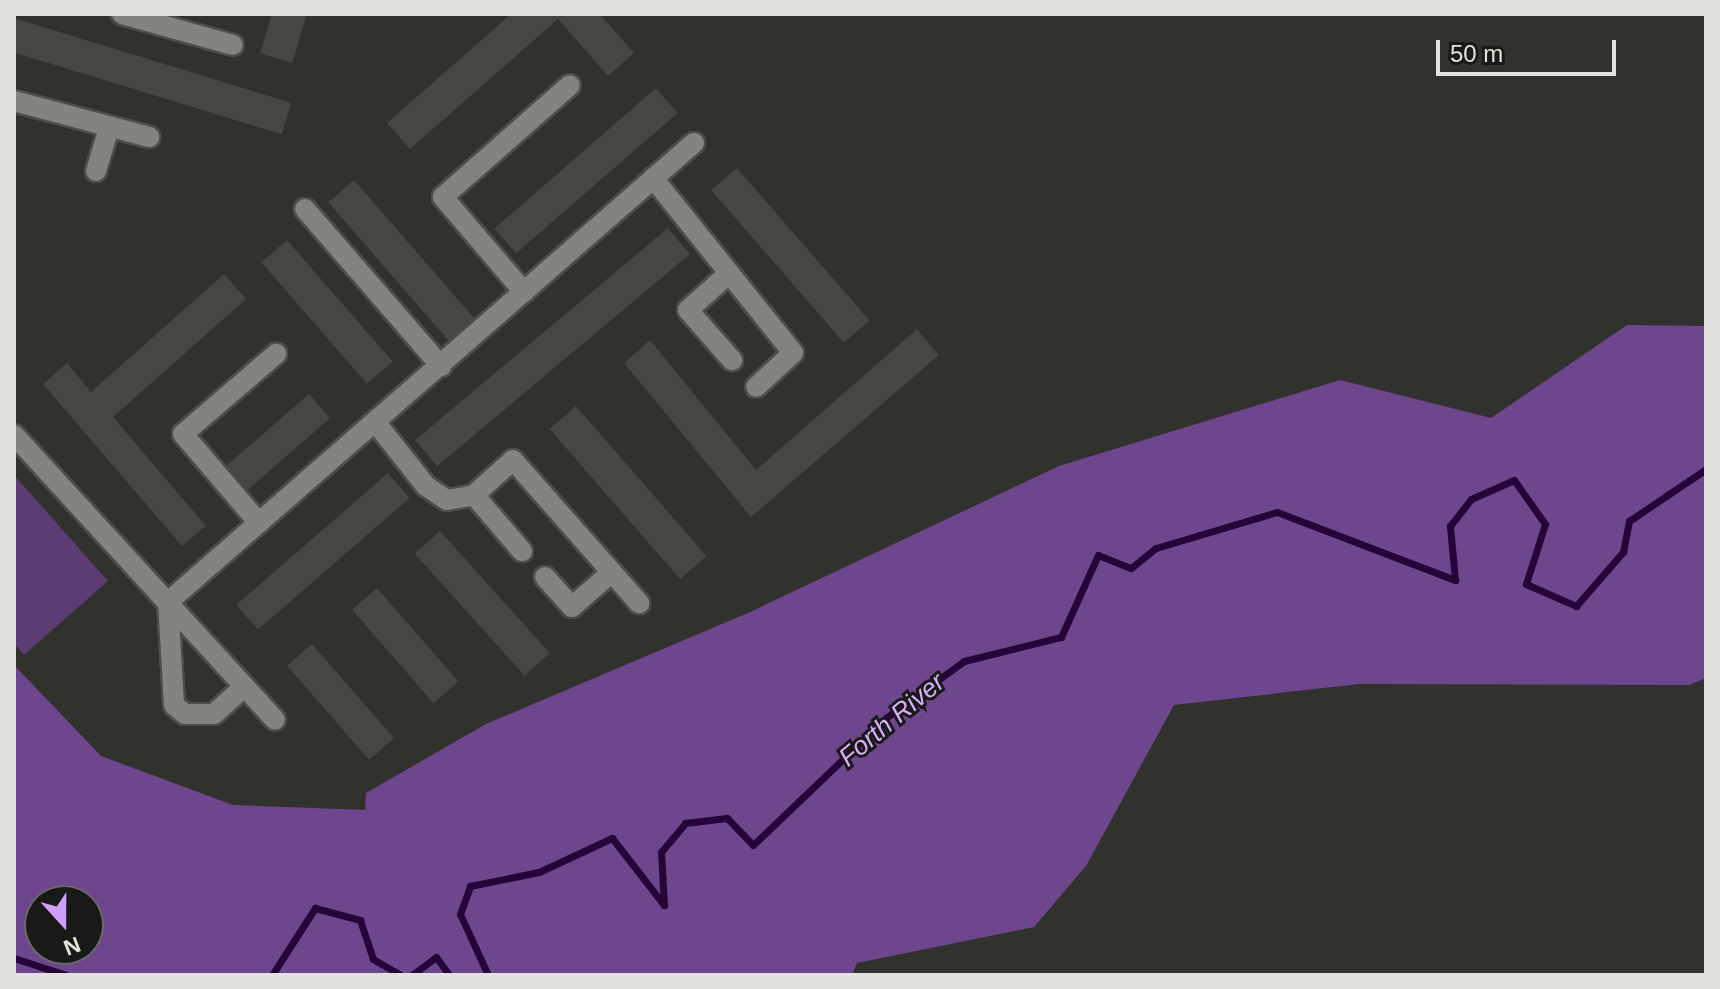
<!DOCTYPE html>
<style>
body{margin:0}
#map{position:relative;width:1720px;height:989px;overflow:hidden;background:#31312d;font-family:Arial,sans-serif}
div>[style]{position:absolute}
.green>*{inset:0;background:#5b3d73}
.forest>*{inset:0;background:#6e468e}
.stream>*{height:7px;margin:-3.5px;padding:0 3.5px;transform-origin:3.5px;border-radius:3.5px;background:#250439}
.building>*{inset:0;background:#464642;transform-origin:0 0}
.roads{filter:drop-shadow(2px 0 #4d4d4a) drop-shadow(-2px 0 #4d4d4a) drop-shadow(0 2px #4d4d4a) drop-shadow(0 -2px #4d4d4a)}
.street>*{height:20px;margin:-10px;padding:0 10px;transform-origin:10px;border-radius:10px;background:#83837f}
span{translate:-50% -50%;white-space:nowrap;text-align:center;line-height:1.15;-webkit-text-stroke:6px #191917;paint-order:stroke}
.water-label{font-size:26px;color:#d9adfe;font-style:italic}
.frame{position:absolute;inset:0;border:16px solid #e2e2df;pointer-events:none}
.north{position:absolute;left:24px;top:885px;width:80px;height:80px;box-sizing:border-box;background:#191917;border:2px solid #696967;border-radius:50%;rotate:159deg;font-size:22px;font-weight:700;line-height:32px;text-align:center;color:#e2e2df}
.north::after{content:'';display:block;margin:auto;width:28px;height:36px;background:#d19dfe;clip-path:polygon(50% 0,100% 100%,50% 72%,0 100%)}
.scale{position:absolute;left:1436px;top:40px;width:180px;height:36px;box-sizing:border-box;border:4px solid #e2e2df;border-top:0;padding-left:10px;font-size:24px;line-height:28px;white-space:nowrap;color:#e2e2df;-webkit-text-stroke:6px #191917;paint-order:stroke}
</style>
<div id="map">
<div class="green">
<i style="clip-path:polygon(14px 475px,108px 581px,24px 655px,14px 643px)"></i>
</div>
<div class="forest">
<i style="clip-path:polygon(evenodd,1627px 325px,1706px 326px,1706px 678px,1689px 685px,1359px 684px,1174px 705px,1086px 866px,1034px 927px,857px 963px,852px 975px,14px 975px,14px 665px,101px 756px,233px 805px,365px 810px,366px 793px,486px 724px,750px 612px,1059px 466px,1340px 380px,1491px 418px,1627px 325px,40px 901px,88px 901px,88px 949px,40px 949px,40px 901px)"></i>
</div>
<div class="stream">
<i style="left:14px;top:958px;width:55px;rotate:18.1deg"></i>
<i style="left:272px;top:975px;width:80px;rotate:-57.3deg"></i>
<i style="left:315px;top:908px;width:47px;rotate:14.9deg"></i>
<i style="left:360px;top:920px;width:41px;rotate:71.6deg"></i>
<i style="left:373px;top:959px;width:32px;rotate:30deg"></i>
<i style="left:412px;top:975px;width:30px;rotate:-37deg"></i>
<i style="left:436px;top:957px;width:22px;rotate:54deg"></i>
<i style="left:488px;top:975px;width:67px;rotate:-114.7deg"></i>
<i style="left:460px;top:914px;width:30px;rotate:-70deg"></i>
<i style="left:470px;top:886px;width:70px;rotate:-11.5deg"></i>
<i style="left:539px;top:872px;width:81px;rotate:-25deg"></i>
<i style="left:612px;top:838px;width:85px;rotate:52.2deg"></i>
<i style="left:664px;top:905px;width:53px;rotate:-93.2deg"></i>
<i style="left:661px;top:852px;width:38px;rotate:-50deg"></i>
<i style="left:685px;top:823px;width:42px;rotate:-6.8deg"></i>
<i style="left:727px;top:818px;width:37px;rotate:46deg"></i>
<i style="left:753px;top:845px;width:185px;rotate:-43.7deg"></i>
<i style="left:887px;top:717px;width:95px;rotate:-36deg"></i>
<i style="left:964px;top:661px;width:100px;rotate:-13.9deg"></i>
<i style="left:1061px;top:637px;width:90px;rotate:-65.7deg"></i>
<i style="left:1098px;top:555px;width:35px;rotate:22deg"></i>
<i style="left:1131px;top:568px;width:32px;rotate:-39deg"></i>
<i style="left:1156px;top:548px;width:126px;rotate:-16.6deg"></i>
<i style="left:1277px;top:512px;width:191px;rotate:20.9deg"></i>
<i style="left:1455px;top:580px;width:54px;rotate:-95.3deg"></i>
<i style="left:1450px;top:526px;width:34px;rotate:-52deg"></i>
<i style="left:1471px;top:499px;width:47px;rotate:-23.8deg"></i>
<i style="left:1514px;top:480px;width:54px;rotate:54.8deg"></i>
<i style="left:1545px;top:524px;width:63px;rotate:107.6deg"></i>
<i style="left:1526px;top:584px;width:55px;rotate:23.7deg"></i>
<i style="left:1576px;top:606px;width:72px;rotate:-49deg"></i>
<i style="left:1623px;top:552px;width:32px;rotate:-79deg"></i>
<i style="left:1629px;top:521px;width:93px;rotate:-34deg"></i>
</div>
<div class="building">
<i style="clip-path:polygon(272px 14px,307px 14px,292px 63px,260px 53px)"></i>
<i style="clip-path:polygon(511px 14px,600px 14px,634px 53px,608px 76px,558px 19px,410px 149px,387px 123px)"></i>
<i style="left:14px;top:18px;width:290px;height:33px;rotate:17deg"></i>
<i style="left:656px;top:88px;width:33px;height:214px;rotate:49deg"></i>
<i style="left:737px;top:168px;width:202px;height:34px;rotate:49deg"></i>
<i style="left:354px;top:180px;width:183px;height:34px;rotate:49deg"></i>
<i style="left:668px;top:228px;width:34px;height:330px;rotate:50deg"></i>
<i style="left:287px;top:240px;width:161px;height:34px;rotate:49deg"></i>
<i style="clip-path:polygon(224px 274px,246px 299px,113px 417px,206px 526px,182px 546px,43px 384px,67px 363px,91px 392px)"></i>
<i style="clip-path:polygon(917px 329px,939px 355px,751px 517px,624px 363px,650px 340px,756px 470px)"></i>
<i style="left:309px;top:394px;width:32px;height:109px;rotate:49deg"></i>
<i style="left:576px;top:406px;width:199px;height:35px;rotate:49deg"></i>
<i style="left:388px;top:473px;width:33px;height:201px;rotate:49deg"></i>
<i style="left:440px;top:531px;width:164px;height:34px;rotate:48deg"></i>
<i style="left:377px;top:588px;width:124px;height:33px;rotate:49deg"></i>
<i style="left:312px;top:644px;width:125px;height:33px;rotate:49deg"></i>
</div>
<div class="roads">
<div class="street">
<i style="left:122px;top:14px;width:115px;rotate:15.6deg"></i>
<i style="left:14px;top:101px;width:140px;rotate:14.9deg"></i>
<i style="left:96px;top:171px;width:42px;rotate:-73.3deg"></i>
<i style="left:653px;top:178px;width:224px;rotate:51.3deg"></i>
<i style="left:793px;top:353px;width:50px;rotate:137.4deg"></i>
<i style="left:305px;top:209px;width:208px;rotate:49.1deg"></i>
<i style="left:726px;top:276px;width:51px;rotate:138.2deg"></i>
<i style="left:688px;top:310px;width:67px;rotate:48.7deg"></i>
<i style="left:524px;top:292px;width:125px;rotate:-130.5deg"></i>
<i style="left:443px;top:197px;width:169px;rotate:-41.4deg"></i>
<i style="left:376px;top:423px;width:80px;rotate:51.6deg"></i>
<i style="left:426px;top:486px;width:25px;rotate:34deg"></i>
<i style="left:447px;top:500px;width:27px;rotate:-10deg"></i>
<i style="left:474px;top:495px;width:52px;rotate:-41.9deg"></i>
<i style="left:513px;top:460px;width:191px;rotate:48.6deg"></i>
<i style="left:14px;top:435px;width:386px;rotate:47.5deg"></i>
<i style="left:474px;top:495px;width:74px;rotate:49.4deg"></i>
<i style="left:259px;top:523px;width:117px;rotate:-130.5deg"></i>
<i style="left:183px;top:434px;width:123px;rotate:-40.7deg"></i>
<i style="left:545px;top:577px;width:40px;rotate:48deg"></i>
<i style="left:572px;top:607px;width:53px;rotate:-41.2deg"></i>
<i style="left:244px;top:687px;width:40px;rotate:138deg"></i>
<i style="left:214px;top:714px;width:29px;rotate:180deg"></i>
<i style="left:185px;top:714px;width:14px;rotate:-141deg"></i>
<i style="left:174px;top:705px;width:103px;rotate:-93.3deg"></i>
<i style="left:168px;top:602px;width:698px;rotate:-41.11deg"></i>
</div>
</div>
<div class="water-label">
<span style="left:892px;top:720px;rotate:-40deg">Forth River</span>
</div>
<div class="frame"></div>
<div class="north">N</div>
<div class="scale">50 m</div>
</div>
